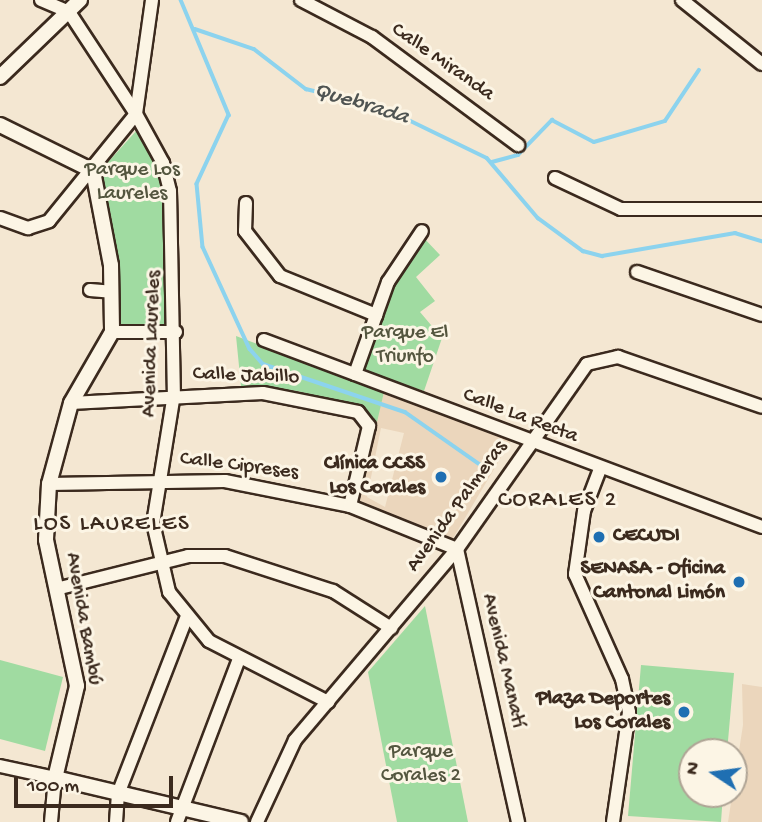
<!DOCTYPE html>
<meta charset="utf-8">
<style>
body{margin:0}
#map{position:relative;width:762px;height:822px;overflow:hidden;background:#f4e7d2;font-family:"Gochi Hand",sans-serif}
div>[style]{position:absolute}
.built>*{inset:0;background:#ebd6bc}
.green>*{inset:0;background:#a0dba1}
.stream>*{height:3.5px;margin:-1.75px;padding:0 1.75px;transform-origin:1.75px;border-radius:1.75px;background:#8cd3ee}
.roads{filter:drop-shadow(2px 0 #3b2a1e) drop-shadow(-2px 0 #3b2a1e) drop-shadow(0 2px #3b2a1e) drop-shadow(0 -2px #3b2a1e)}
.minor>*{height:12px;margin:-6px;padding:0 6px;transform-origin:6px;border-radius:6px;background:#fcf5e5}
.tertiary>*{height:14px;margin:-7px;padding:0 7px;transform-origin:7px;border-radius:7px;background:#fcf5e5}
.dots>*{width:19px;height:19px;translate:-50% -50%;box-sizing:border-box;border:4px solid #fcf5e5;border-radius:50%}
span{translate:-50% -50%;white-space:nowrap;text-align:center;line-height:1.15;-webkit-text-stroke:6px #fcf5e5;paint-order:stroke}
.street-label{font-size:21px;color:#3b2a1e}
.park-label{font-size:21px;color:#54563f}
.poi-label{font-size:21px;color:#3b2a1e;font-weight:700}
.right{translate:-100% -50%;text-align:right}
.left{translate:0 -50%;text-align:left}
.water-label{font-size:23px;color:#4f5452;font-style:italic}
.neighbourhood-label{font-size:23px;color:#3b2a1e;letter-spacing:2px}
.north{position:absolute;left:678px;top:738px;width:70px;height:70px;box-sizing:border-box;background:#fcf5e5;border:2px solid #afa495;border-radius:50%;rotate:283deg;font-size:19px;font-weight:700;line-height:28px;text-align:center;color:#3b2a1e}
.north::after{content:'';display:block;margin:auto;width:24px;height:32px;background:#1f6fb2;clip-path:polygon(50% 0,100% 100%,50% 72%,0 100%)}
.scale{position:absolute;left:14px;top:776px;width:159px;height:32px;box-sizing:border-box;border:4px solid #3b2a1e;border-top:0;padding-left:9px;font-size:21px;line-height:24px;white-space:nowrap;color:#3b2a1e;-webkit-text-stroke:5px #fcf5e5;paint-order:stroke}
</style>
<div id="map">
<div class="built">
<i style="clip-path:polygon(evenodd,384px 392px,512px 439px,452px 540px,355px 504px,384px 392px,381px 428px,404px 433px,385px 507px,367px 497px,381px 428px)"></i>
<i style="clip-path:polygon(742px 684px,762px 687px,762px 822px,728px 822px,743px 725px)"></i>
</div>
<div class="green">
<i style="clip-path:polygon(137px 130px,155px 156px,166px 217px,167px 327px,118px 327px,112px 221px,101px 170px)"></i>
<i style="clip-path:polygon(421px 235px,440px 255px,416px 277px,435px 301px,420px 312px,442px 338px,424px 391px,361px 370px,392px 283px)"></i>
<i style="clip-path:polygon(236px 336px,384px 392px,377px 422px,354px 405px,297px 391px,241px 386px)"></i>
<i style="clip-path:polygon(425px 606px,468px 822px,397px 822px,368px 672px)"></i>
<i style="clip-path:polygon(0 660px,63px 677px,45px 751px,0 739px)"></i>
<i style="clip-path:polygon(641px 665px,734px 673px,727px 752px,692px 752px,692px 794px,723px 794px,721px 822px,628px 816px)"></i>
</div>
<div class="stream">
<i style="left:181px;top:0;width:125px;rotate:67.3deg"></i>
<i style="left:229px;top:115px;width:76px;rotate:114.9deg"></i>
<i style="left:197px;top:184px;width:63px;rotate:84.6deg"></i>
<i style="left:203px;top:247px;width:112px;rotate:65.3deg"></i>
<i style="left:250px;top:349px;width:20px;rotate:49deg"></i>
<i style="left:263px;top:364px;width:150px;rotate:18.7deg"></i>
<i style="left:405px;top:412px;width:94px;rotate:35deg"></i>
<i style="left:195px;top:29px;width:62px;rotate:18.7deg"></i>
<i style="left:254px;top:49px;width:66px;rotate:37.6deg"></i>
<i style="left:306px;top:89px;width:80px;rotate:13.7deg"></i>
<i style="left:384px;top:108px;width:114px;rotate:25.9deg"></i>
<i style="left:487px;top:158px;width:79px;rotate:49.6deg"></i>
<i style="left:538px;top:218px;width:56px;rotate:36.3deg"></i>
<i style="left:583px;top:251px;width:20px;rotate:15deg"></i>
<i style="left:602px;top:256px;width:135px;rotate:-9.8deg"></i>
<i style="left:735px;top:233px;width:28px;rotate:17deg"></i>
<i style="left:492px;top:162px;width:27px;rotate:-15deg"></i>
<i style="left:518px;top:155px;width:49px;rotate:-45.8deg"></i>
<i style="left:552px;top:120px;width:47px;rotate:27.6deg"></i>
<i style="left:594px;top:142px;width:74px;rotate:-16.5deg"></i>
<i style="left:665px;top:121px;width:61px;rotate:-56.3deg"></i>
</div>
<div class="roads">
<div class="minor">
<i style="left:41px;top:0;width:30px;rotate:23deg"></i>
<i style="left:69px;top:12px;width:122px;rotate:56.7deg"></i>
<i style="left:136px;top:114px;width:56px;rotate:61.1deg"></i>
<i style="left:163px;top:163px;width:29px;rotate:76deg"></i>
<i style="left:170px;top:191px;width:203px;rotate:88.9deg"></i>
<i style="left:174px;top:394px;width:131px;rotate:99.2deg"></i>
<i style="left:153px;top:523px;width:71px;rotate:76.9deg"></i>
<i style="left:169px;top:592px;width:63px;rotate:50.8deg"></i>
<i style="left:209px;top:641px;width:134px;rotate:27.1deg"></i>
<i style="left:301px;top:0;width:80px;rotate:27.5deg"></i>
<i style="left:372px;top:37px;width:182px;rotate:36.5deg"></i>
<i style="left:682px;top:0;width:102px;rotate:38.7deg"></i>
<i style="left:136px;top:114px;width:115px;rotate:-82deg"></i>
<i style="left:555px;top:178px;width:73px;rotate:25.2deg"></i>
<i style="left:621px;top:209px;width:141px"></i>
<i style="left:246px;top:203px;width:28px;rotate:92deg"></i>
<i style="left:245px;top:231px;width:57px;rotate:52.1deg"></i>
<i style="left:280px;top:276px;width:104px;rotate:22.1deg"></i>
<i style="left:0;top:218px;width:30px;rotate:20deg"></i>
<i style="left:28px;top:228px;width:22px;rotate:-18deg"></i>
<i style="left:49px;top:221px;width:138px;rotate:-50.9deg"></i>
<i style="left:637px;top:272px;width:132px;rotate:19deg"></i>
<i style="left:90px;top:290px;width:21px;rotate:5deg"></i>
<i style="left:112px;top:332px;width:64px"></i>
<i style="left:264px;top:340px;width:532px;rotate:20.58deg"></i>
<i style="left:355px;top:374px;width:98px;rotate:-70.3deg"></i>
<i style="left:388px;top:282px;width:61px;rotate:-56.3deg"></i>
<i style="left:71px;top:403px;width:192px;rotate:-3deg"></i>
<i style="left:263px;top:393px;width:97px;rotate:11.3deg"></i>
<i style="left:358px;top:412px;width:18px;rotate:52deg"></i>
<i style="left:369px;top:426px;width:82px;rotate:103.4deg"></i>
<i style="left:600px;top:469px;width:45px;rotate:110.9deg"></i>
<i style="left:584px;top:511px;width:64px;rotate:98.1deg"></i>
<i style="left:575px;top:574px;width:115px;rotate:65.9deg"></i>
<i style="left:622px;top:679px;width:34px;rotate:78deg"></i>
<i style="left:629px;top:712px;width:111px;rotate:98.3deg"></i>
<i style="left:49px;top:484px;width:176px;rotate:-1deg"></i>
<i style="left:225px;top:481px;width:127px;rotate:11.3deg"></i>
<i style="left:350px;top:506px;width:115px;rotate:21.9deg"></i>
<i style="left:457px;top:549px;width:280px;rotate:77.4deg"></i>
<i style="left:56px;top:589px;width:136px;rotate:-14deg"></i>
<i style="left:188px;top:556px;width:37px"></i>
<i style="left:225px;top:556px;width:114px;rotate:18deg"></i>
<i style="left:333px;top:591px;width:69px;rotate:32.5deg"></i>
<i style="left:0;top:766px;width:56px;rotate:12.3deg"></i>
<i style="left:55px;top:778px;width:44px;rotate:95.2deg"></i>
<i style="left:116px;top:822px;width:28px;rotate:-86deg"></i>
<i style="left:118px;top:794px;width:188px;rotate:-68.8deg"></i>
<i style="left:177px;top:822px;width:174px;rotate:-69.2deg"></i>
<i style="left:257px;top:822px;width:90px;rotate:-65.1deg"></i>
<i style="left:295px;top:740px;width:250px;rotate:-49.7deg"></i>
<i style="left:457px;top:549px;width:226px;rotate:-54.9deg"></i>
<i style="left:587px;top:364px;width:32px;rotate:-13deg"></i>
<i style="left:618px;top:357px;width:152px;rotate:19.1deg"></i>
</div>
<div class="tertiary">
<i style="left:0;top:77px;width:111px;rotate:-43.9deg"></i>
<i style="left:0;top:125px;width:104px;rotate:26.3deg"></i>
<i style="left:93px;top:171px;width:96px;rotate:79.2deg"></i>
<i style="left:111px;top:265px;width:67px;rotate:89.1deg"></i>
<i style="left:112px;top:332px;width:82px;rotate:120deg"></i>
<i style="left:71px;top:403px;width:84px;rotate:105.2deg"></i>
<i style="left:49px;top:484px;width:56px;rotate:93.1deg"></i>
<i style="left:46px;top:540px;width:149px;rotate:78deg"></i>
<i style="left:77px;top:686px;width:95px;rotate:103.4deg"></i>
<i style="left:55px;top:778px;width:191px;rotate:13.3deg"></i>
</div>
</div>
<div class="dots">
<i style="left:441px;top:477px;background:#1f6fb2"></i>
<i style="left:599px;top:537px;background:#1f6fb2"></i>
<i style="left:739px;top:582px;background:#1f6fb2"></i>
<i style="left:684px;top:712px;background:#1f6fb2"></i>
</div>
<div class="street-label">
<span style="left:442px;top:63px;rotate:35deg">Calle Miranda</span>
<span style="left:153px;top:344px;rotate:-88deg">Avenida Laureles</span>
<span style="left:246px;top:377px;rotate:2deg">Calle Jabillo</span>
<span style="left:520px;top:417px;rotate:21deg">Calle La Recta</span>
<span style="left:239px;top:467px;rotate:7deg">Calle Cipreses</span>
<span style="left:458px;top:507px;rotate:-54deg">Avenida Palmeras</span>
<span style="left:82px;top:619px;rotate:80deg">Avenida Bambú</span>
<span style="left:502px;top:661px;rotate:77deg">Avenida Manatí</span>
</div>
<div class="park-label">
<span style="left:132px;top:183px">Parque Los<br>Laureles</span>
<span style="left:405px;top:346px">Parque El<br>Triunfo</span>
<span style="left:421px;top:765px">Parque<br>Corales 2</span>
</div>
<div class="poi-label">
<span class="right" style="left:425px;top:477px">Clínica CCSS<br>Los Corales</span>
<span class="left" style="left:613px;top:537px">CECUDI</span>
<span class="right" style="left:725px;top:582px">SENASA - Oficina<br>Cantonal Limón</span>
<span class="right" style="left:670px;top:712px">Plaza Deportes<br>Los Corales</span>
</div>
<div class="water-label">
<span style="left:361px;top:105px;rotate:17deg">Quebrada</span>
</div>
<div class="neighbourhood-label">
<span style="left:558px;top:501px">CORALES 2</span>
<span style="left:112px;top:525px">LOS LAURELES</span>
</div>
<div class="north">N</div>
<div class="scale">100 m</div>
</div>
